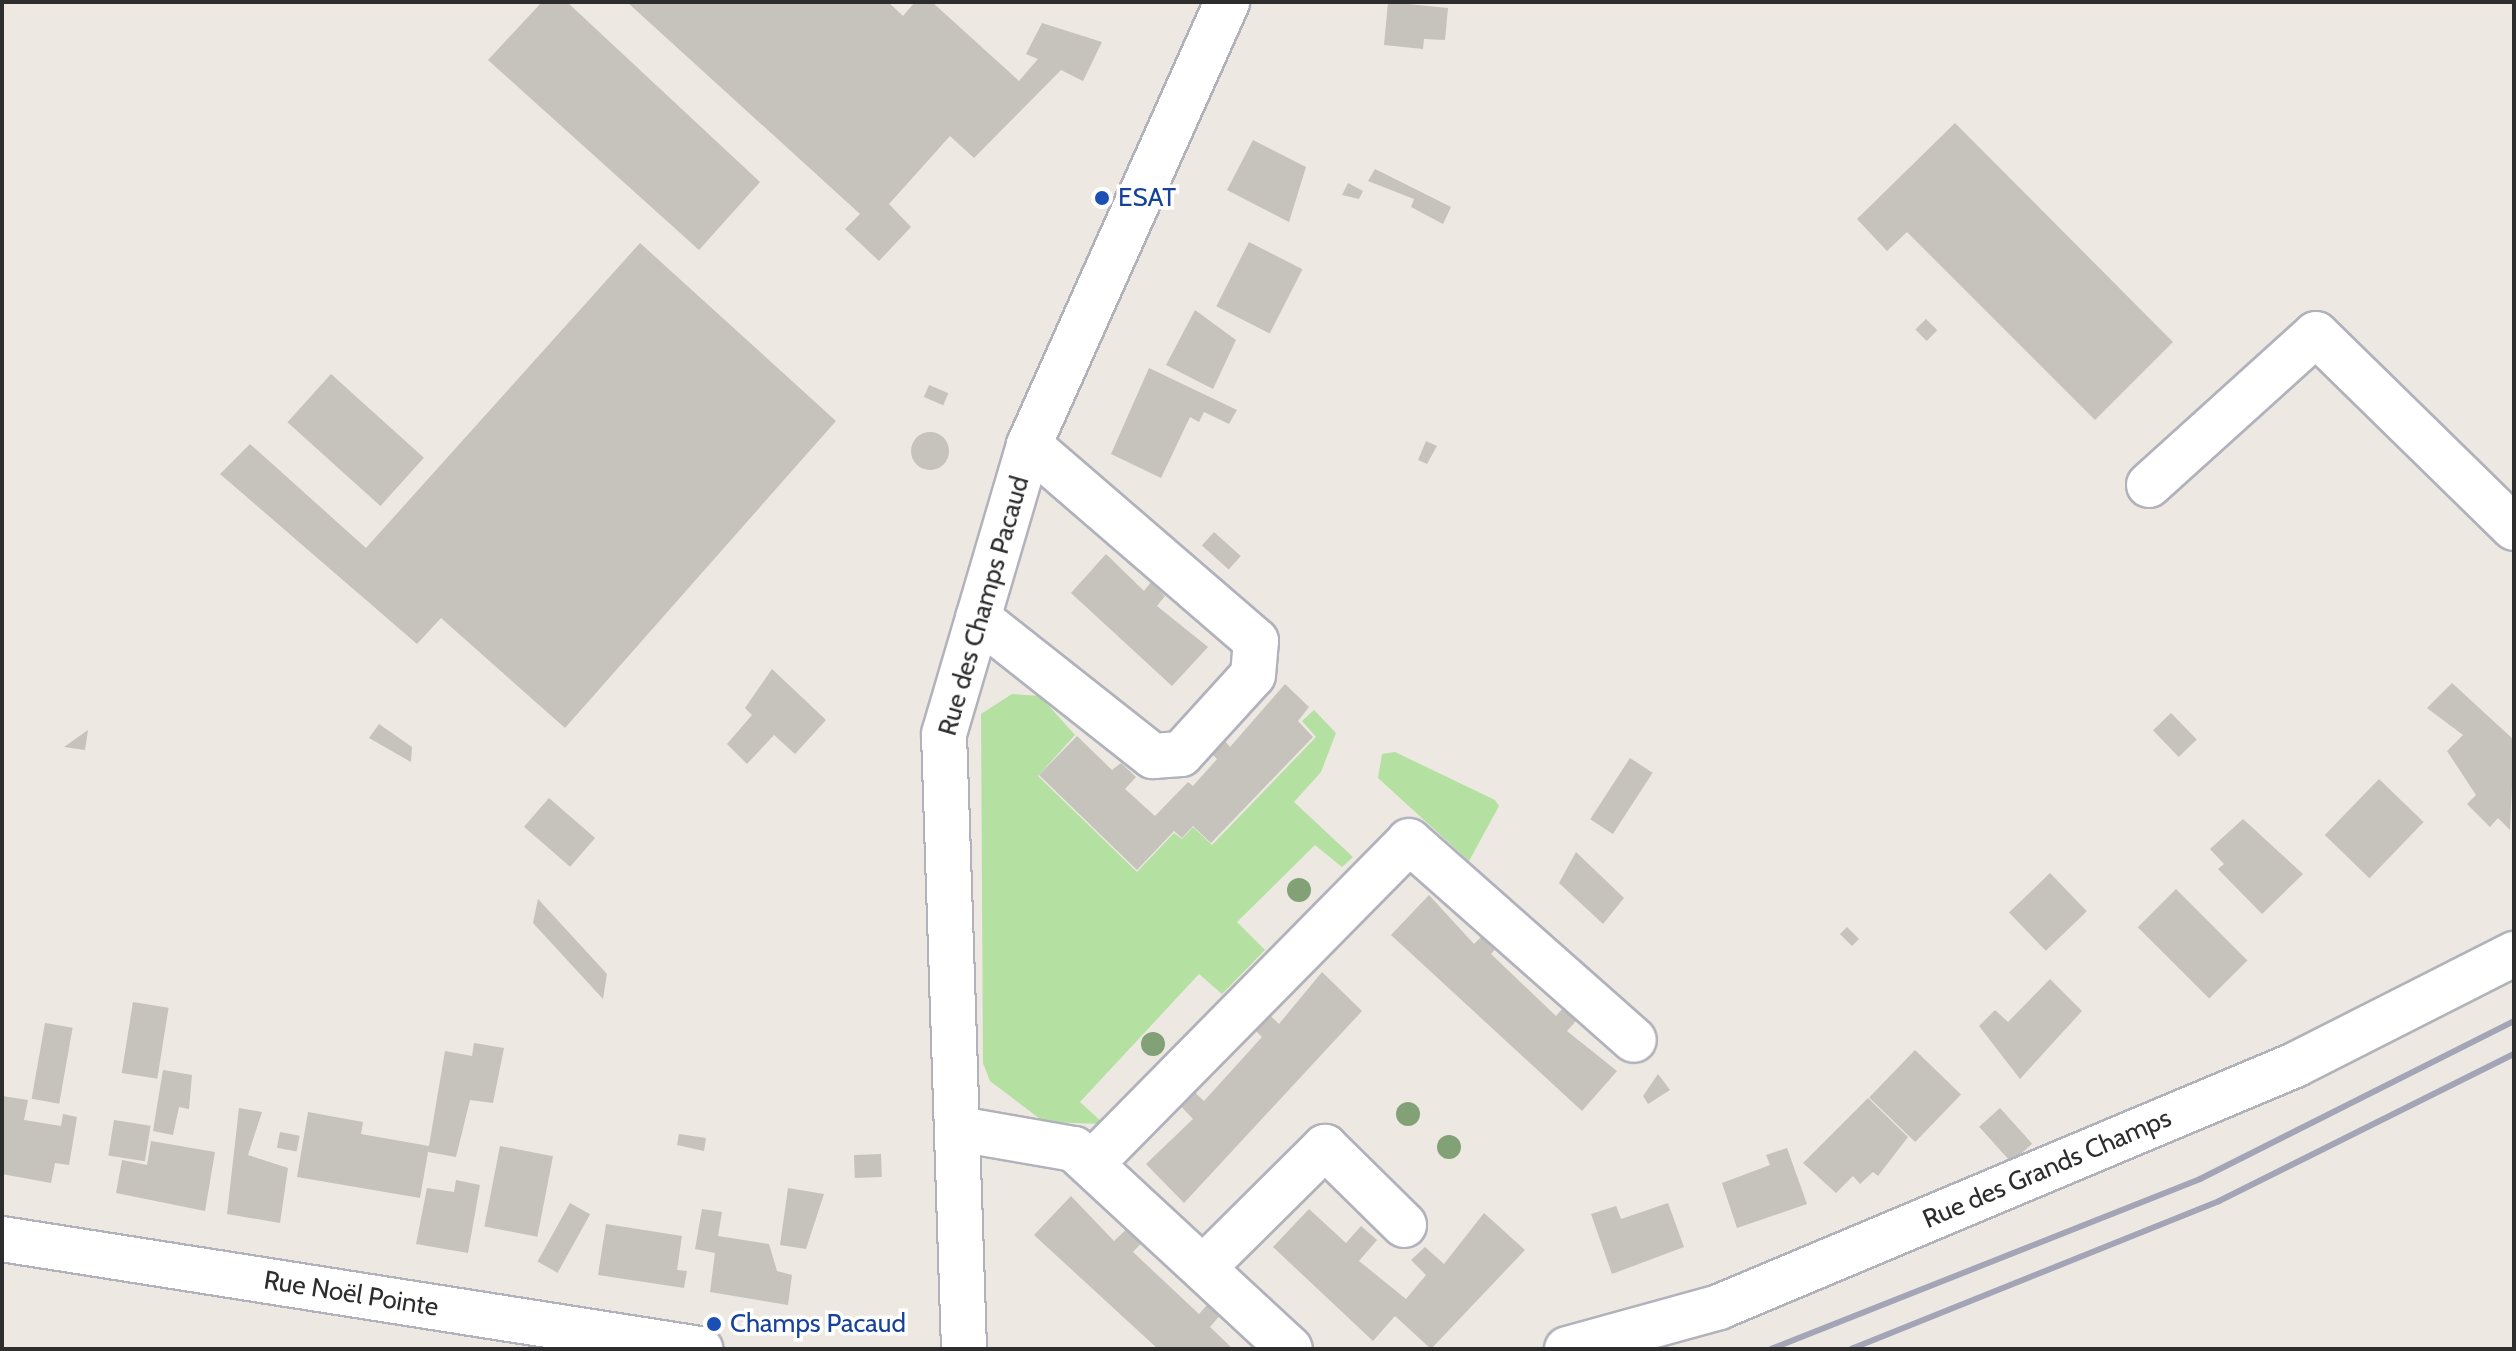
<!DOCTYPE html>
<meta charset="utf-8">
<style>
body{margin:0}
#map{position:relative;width:2516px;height:1351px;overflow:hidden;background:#ede8e1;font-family:Cabin,sans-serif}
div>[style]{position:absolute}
.green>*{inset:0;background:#b4e0a1}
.building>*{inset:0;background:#c6c2bc;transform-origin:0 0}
.round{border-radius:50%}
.roads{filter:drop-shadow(2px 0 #b1b2bc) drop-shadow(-2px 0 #b1b2bc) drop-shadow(0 2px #b1b2bc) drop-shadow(0 -2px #b1b2bc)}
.minor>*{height:44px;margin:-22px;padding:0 22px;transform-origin:22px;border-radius:22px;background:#fff}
.rail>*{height:6px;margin:-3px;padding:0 3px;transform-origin:3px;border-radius:3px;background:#a3a5b6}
.trees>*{width:24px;height:24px;margin:-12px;border-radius:50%;background:#83a177}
.dots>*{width:22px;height:22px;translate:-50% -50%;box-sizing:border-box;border:4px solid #fff;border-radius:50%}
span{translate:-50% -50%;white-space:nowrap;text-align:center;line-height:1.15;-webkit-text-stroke:7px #fff;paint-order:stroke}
.transit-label{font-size:26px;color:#164399}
.left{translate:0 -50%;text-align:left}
.street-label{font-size:26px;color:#2d2d2d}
.frame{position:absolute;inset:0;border:4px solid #2d2d2d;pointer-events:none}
</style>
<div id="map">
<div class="green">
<i style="clip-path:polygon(1012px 694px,1040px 696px,1075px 735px,1038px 776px,1137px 872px,1174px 833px,1182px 839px,1193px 827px,1212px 845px,1316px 737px,1302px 721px,1314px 710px,1336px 733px,1321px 772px,1294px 802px,1353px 857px,1342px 867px,1315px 845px,1237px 922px,1265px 950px,1222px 994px,1199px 974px,1080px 1102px,1104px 1124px,1044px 1122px,990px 1081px,983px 1063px,981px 714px)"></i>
<i style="clip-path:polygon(1395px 752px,1495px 800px,1499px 806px,1469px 861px,1378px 778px,1382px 754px)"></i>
</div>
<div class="building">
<i style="clip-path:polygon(542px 2px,567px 2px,760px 182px,699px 250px,488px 60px)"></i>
<i style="clip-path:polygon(627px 2px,888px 2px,903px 16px,915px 2px,932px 2px,1019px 81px,1038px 59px,1026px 54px,1042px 23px,1102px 42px,1083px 81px,1061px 70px,974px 158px,950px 136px,889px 204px,911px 227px,879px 261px,845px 229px,860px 214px)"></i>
<i style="clip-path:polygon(1388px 2px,1448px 8px,1445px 40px,1424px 39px,1423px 49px,1384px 45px)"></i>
<i style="clip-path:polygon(1955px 123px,2173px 342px,2095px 420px,1907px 232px,1887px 251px,1857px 219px)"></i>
<i style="clip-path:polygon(1253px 140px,1306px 167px,1289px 222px,1227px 190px)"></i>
<i style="clip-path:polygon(1375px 169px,1451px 207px,1443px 224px,1411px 207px,1414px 199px,1368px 181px)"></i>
<i style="clip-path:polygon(1348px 183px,1363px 191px,1359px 199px,1342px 195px)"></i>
<i style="left:1249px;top:242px;width:60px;height:72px;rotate:27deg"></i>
<i style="clip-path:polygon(640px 243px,836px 421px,565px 728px,441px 618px,417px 644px,220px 474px,250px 444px,366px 548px)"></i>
<i style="clip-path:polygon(1195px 310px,1236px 340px,1213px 389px,1166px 365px)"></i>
<i style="left:1926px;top:319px;width:16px;height:15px;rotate:45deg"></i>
<i style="clip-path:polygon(1149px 368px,1237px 410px,1229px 424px,1204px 412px,1199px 422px,1190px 417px,1161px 478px,1111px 454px)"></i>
<i style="left:331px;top:374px;width:125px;height:65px;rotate:42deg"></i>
<i style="left:929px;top:385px;width:21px;height:13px;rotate:23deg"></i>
<i class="round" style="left:911px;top:432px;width:38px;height:38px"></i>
<i style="clip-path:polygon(1426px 441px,1437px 446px,1427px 464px,1418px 460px)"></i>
<i style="left:1214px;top:532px;width:36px;height:18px;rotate:42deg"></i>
<i style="clip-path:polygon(1106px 554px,1144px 591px,1151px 582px,1165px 596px,1157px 606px,1208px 647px,1172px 686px,1071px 593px)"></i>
<i style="clip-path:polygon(772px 669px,826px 720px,795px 754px,774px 735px,747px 764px,727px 744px,752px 715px,745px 708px)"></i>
<i style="clip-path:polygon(2452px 683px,2514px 740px,2510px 830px,2498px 818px,2490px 827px,2467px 804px,2476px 795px,2447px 751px,2463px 735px,2427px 708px)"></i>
<i style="clip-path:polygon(1285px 684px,1309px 707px,1298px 721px,1313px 737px,1211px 843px,1193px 826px,1182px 838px,1174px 831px,1137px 870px,1039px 775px,1077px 736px,1112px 770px,1121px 763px,1136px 777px,1125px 789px,1155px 816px,1188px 782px,1193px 786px,1217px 759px,1211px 753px,1224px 740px,1230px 747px)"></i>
<i style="left:2171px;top:713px;width:37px;height:25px;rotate:46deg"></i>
<i style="clip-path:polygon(379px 724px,412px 747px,411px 762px,369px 738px)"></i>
<i style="clip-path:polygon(88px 730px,85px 750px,64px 747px)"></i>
<i style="left:1630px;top:758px;width:27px;height:73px;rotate:33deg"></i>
<i style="left:2379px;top:779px;width:62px;height:78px;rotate:44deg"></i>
<i style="left:549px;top:798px;width:61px;height:38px;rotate:41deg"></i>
<i style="clip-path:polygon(2243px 819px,2303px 874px,2262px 914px,2218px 869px,2224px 864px,2210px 849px)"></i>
<i style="clip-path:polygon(1576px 852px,1624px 898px,1603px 924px,1559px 883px)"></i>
<i style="left:2050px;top:873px;width:53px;height:57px;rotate:46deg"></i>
<i style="left:2176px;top:889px;width:101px;height:54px;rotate:45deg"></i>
<i style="clip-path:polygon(1429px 895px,1474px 944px,1485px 933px,1498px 946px,1491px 954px,1556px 1016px,1563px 1008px,1576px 1021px,1567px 1031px,1617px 1071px,1582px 1111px,1391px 935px)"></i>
<i style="clip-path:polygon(538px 899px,607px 974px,603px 999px,533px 923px)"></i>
<i style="left:1847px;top:927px;width:17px;height:10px;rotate:45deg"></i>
<i style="clip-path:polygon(1322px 972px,1362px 1011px,1184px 1203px,1146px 1164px,1193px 1119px,1174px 1099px,1187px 1085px,1204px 1101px,1262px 1037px,1247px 1022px,1261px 1007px,1279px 1024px)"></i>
<i style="clip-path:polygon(2050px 979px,2082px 1011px,2020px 1079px,1979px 1026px,1995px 1010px,2008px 1022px)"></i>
<i style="left:133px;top:1002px;width:36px;height:72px;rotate:9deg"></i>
<i style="left:45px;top:1023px;width:28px;height:77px;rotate:10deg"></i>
<i style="clip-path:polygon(474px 1043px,504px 1048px,493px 1103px,470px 1100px,456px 1157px,428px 1152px,420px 1198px,297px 1177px,308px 1112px,363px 1122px,361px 1134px,429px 1146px,445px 1051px,472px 1056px)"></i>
<i style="left:1915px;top:1050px;width:64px;height:66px;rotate:44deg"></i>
<i style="clip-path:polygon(163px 1070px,192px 1075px,189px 1109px,179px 1107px,173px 1135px,153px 1131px)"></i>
<i style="clip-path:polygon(1658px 1074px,1670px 1090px,1648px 1104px,1643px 1096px)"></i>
<i style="clip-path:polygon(2px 1096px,28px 1100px,24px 1120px,61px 1126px,63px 1114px,77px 1117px,69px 1165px,55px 1163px,51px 1183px,2px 1174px)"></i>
<i style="clip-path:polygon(1868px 1098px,1908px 1137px,1878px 1176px,1873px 1172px,1860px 1184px,1853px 1176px,1836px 1193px,1803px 1163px)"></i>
<i style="clip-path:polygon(239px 1108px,262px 1112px,248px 1155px,288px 1168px,280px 1223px,227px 1214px)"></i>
<i style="left:2000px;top:1108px;width:48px;height:28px;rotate:48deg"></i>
<i style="left:114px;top:1120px;width:37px;height:36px;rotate:9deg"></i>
<i style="left:280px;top:1132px;width:20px;height:16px;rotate:11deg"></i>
<i style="clip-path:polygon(679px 1134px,706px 1138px,704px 1151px,677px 1145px)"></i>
<i style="clip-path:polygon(151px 1141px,215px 1152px,205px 1211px,116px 1193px,122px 1160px,147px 1165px)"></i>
<i style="left:500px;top:1146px;width:54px;height:82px;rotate:11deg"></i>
<i style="clip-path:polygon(1787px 1148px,1807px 1204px,1737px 1228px,1722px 1183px,1770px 1165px,1766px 1155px)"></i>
<i style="left:881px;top:1154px;width:23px;height:27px;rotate:88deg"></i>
<i style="clip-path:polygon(456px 1180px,480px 1185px,468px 1253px,416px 1244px,427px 1188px,454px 1192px)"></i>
<i style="clip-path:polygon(788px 1188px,824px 1194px,806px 1249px,780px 1245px)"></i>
<i style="clip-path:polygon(1071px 1196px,1114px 1241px,1134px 1222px,1148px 1236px,1133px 1252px,1199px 1314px,1215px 1296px,1227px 1307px,1210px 1327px,1233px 1349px,1158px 1349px,1034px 1235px)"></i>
<i style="left:570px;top:1203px;width:23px;height:67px;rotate:29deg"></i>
<i style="clip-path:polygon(1668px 1203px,1684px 1247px,1612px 1274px,1591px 1214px,1616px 1206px,1621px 1219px)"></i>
<i style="clip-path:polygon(702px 1209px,722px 1212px,718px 1236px,769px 1244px,777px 1271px,792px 1275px,788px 1305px,710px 1292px,715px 1253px,695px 1249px)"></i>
<i style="clip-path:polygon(1309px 1209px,1346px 1243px,1361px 1226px,1377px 1240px,1359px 1261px,1406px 1299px,1426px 1275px,1411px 1260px,1425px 1247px,1444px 1264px,1484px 1213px,1525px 1250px,1431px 1349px,1395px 1316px,1373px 1341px,1273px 1247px)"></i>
<i style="clip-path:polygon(606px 1224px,682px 1236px,677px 1270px,687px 1271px,684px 1288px,598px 1275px)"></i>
</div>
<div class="roads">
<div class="minor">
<i style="left:2149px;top:485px;width:225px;rotate:-42.1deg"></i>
<i style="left:2316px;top:334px;width:277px;rotate:44.4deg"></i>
<i style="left:978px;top:618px;width:223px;rotate:38.3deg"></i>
<i style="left:1153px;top:756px;width:28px;rotate:-4deg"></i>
<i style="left:1181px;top:754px;width:107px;rotate:-47.7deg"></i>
<i style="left:1253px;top:675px;width:34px;rotate:-85deg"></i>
<i style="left:1256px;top:641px;width:300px;rotate:-139.2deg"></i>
<i style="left:959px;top:1129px;width:117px;rotate:9.9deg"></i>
<i style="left:1074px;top:1149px;width:294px;rotate:42.8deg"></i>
<i style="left:1091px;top:1164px;width:453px;rotate:-45.4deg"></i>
<i style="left:1409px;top:841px;width:300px;rotate:41.5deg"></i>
<i style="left:2px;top:1239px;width:707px;rotate:8.96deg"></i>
<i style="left:1203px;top:1268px;width:172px;rotate:-44.8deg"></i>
<i style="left:1325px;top:1147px;width:111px;rotate:44.6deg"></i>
<i style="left:964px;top:1349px;width:615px;rotate:-91.86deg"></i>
<i style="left:944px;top:734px;width:301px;rotate:-73.6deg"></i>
<i style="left:1029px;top:445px;width:485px;rotate:-65.9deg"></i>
<i style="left:1567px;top:1349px;width:158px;rotate:-15.4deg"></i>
<i style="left:1719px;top:1307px;width:625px;rotate:-22.79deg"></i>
<i style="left:2295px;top:1065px;width:246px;rotate:-26.9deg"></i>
</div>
</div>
<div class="rail">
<i style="left:1771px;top:1349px;width:461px;rotate:-21.6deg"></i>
<i style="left:2200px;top:1179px;width:352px;rotate:-26.7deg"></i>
<i style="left:1851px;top:1349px;width:397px;rotate:-21.9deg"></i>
<i style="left:2219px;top:1201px;width:330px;rotate:-26.5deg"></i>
</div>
<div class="trees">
<i style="left:1299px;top:890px"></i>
<i style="left:1153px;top:1044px"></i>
<i style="left:1408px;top:1114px"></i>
<i style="left:1449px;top:1147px"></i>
</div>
<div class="dots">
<i style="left:1102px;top:198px;background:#1a4fb4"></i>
<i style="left:714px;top:1324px;background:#1a4fb4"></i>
</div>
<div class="transit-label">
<span class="left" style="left:1118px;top:198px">ESAT</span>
<span class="left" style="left:730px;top:1324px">Champs Pacaud</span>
</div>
<div class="street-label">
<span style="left:984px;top:606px;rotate:-74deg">Rue des Champs Pacaud</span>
<span style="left:2047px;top:1169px;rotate:-23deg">Rue des Grands Champs</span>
<span style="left:351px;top:1294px;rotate:9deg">Rue Noël Pointe</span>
</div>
<div class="frame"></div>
</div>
